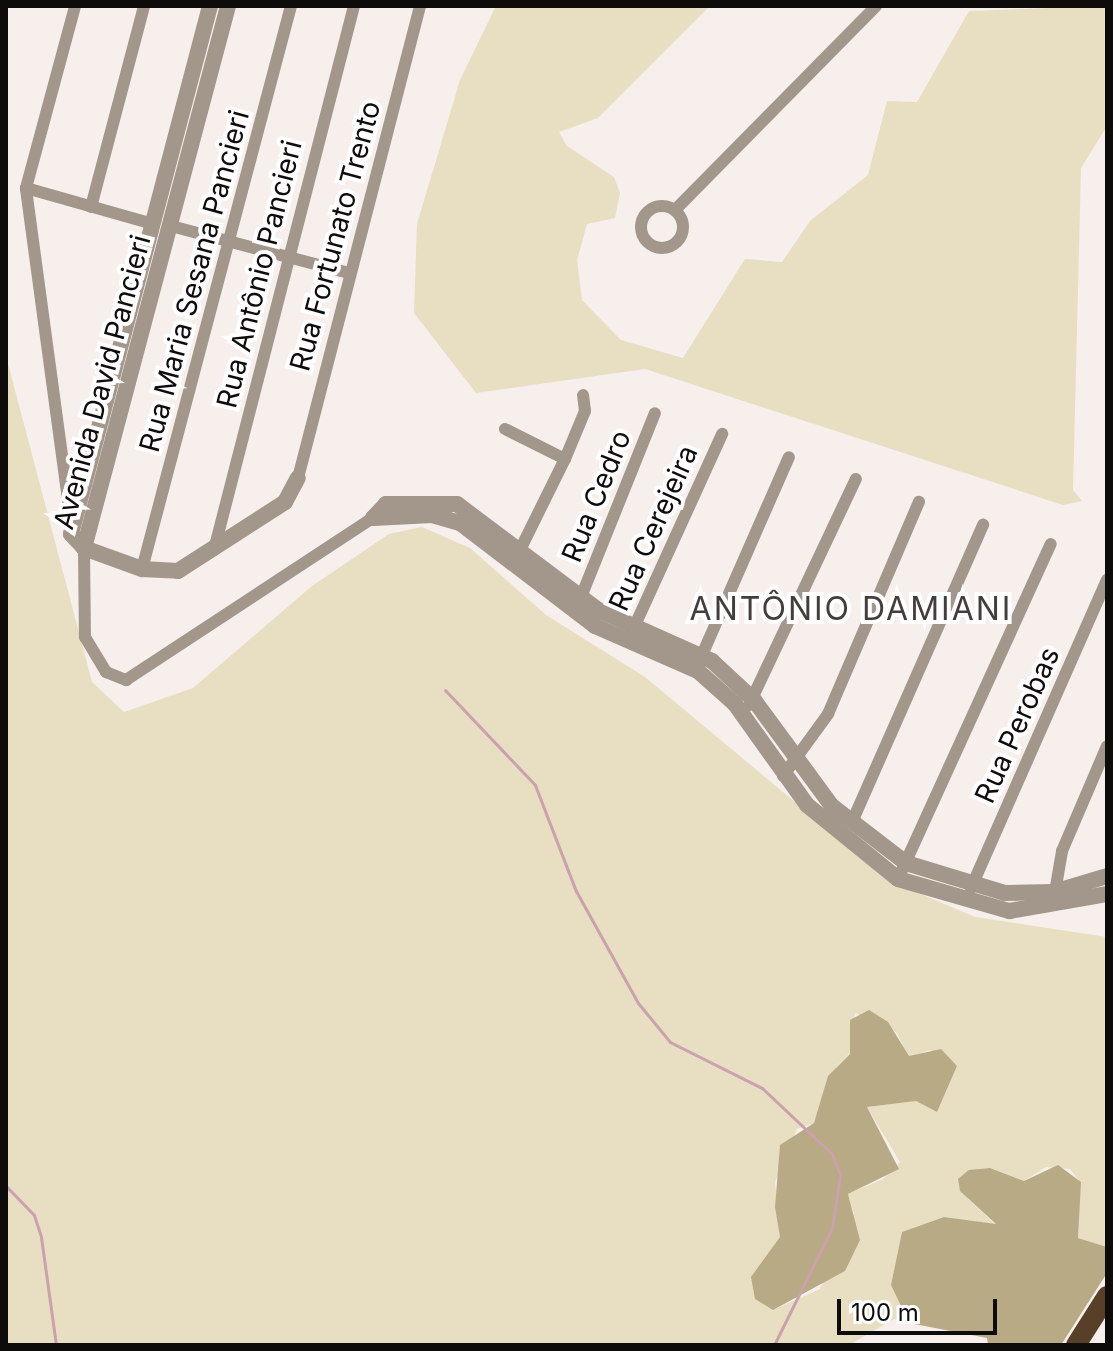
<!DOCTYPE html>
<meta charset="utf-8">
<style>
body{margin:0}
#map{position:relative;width:1113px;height:1351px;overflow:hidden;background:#f6efec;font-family:Inter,sans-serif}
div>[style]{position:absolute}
.green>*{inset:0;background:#e8dec2}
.forest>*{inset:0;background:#b7aa85}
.stream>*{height:3px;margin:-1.5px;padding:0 1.5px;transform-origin:1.5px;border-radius:1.5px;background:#cba1ad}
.minor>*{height:12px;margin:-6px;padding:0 6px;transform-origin:6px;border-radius:6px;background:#a3968a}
.minor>.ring{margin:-6px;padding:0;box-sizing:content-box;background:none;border:12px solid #a3968a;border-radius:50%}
.tertiary>*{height:16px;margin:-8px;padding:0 8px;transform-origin:8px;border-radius:8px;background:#a3968a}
.trunk>*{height:20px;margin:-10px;padding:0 10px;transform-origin:10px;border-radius:10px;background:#584028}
span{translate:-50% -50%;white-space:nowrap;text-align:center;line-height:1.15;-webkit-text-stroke:8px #fff;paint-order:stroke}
.street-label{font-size:28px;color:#0e0c0b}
.quarter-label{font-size:32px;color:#433d3b;letter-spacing:2px}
.frame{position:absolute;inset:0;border:8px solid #0e0c0b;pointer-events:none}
.scale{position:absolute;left:837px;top:1299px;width:160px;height:36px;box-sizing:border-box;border:4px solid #0e0c0b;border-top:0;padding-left:10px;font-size:24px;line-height:28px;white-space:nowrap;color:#0e0c0b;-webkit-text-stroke:6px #fff;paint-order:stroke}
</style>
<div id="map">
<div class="green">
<i style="clip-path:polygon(496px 6px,710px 6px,598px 118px,559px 132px,567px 146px,614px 177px,620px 193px,615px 218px,587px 224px,577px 260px,582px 300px,621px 340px,683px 358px,745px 259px,782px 262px,810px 221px,868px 175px,887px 101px,917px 102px,969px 11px,1107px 6px,1107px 126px,1081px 168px,1073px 490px,1082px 501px,1063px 505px,645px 369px,476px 393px,414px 313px,417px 224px,460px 80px)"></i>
<i style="clip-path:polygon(evenodd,6px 356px,92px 682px,124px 712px,193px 688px,312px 586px,389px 534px,422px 527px,470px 548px,546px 615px,645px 677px,890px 881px,975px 917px,1107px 937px,1107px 1247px,1078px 1238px,1080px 1182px,1070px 1169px,1046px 1167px,1024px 1181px,990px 1168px,968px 1199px,995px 1224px,944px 1217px,902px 1232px,891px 1285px,909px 1323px,894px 1319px,849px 1345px,6px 1345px,6px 356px,855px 1013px,896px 1032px,909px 1057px,930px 1050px,957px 1066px,937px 1112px,916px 1101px,867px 1107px,900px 1162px,883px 1179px,848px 1194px,854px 1214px,820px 1289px,773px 1310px,764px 1261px,780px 1237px,775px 1182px,797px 1129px,814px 1123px,837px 1066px,850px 1053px,855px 1013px)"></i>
</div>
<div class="forest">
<i style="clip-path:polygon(869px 1010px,888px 1022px,909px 1056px,941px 1049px,957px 1066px,937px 1112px,916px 1101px,867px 1107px,899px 1169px,848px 1194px,860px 1240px,845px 1271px,773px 1310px,755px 1299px,751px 1277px,780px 1237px,775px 1207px,780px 1145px,814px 1123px,828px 1076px,850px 1054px,850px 1020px)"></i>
<i style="clip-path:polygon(1058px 1165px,1081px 1182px,1078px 1238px,1107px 1247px,1107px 1273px,1061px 1345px,988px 1345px,987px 1338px,909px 1323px,891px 1285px,902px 1232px,944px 1217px,996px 1224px,960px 1191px,958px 1179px,969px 1170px,990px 1168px,1024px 1181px)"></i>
</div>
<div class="stream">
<i style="left:445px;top:690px;width:131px;rotate:46.5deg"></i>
<i style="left:535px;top:785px;width:114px;rotate:68.9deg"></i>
<i style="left:576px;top:891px;width:128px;rotate:61deg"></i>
<i style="left:638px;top:1003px;width:50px;rotate:50.6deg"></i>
<i style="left:670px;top:1042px;width:103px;rotate:26.6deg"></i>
<i style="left:762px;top:1088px;width:96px;rotate:43.3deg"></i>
<i style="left:832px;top:1154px;width:22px;rotate:69deg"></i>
<i style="left:840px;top:1175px;width:54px;rotate:98.6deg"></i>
<i style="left:832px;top:1228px;width:131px;rotate:116.4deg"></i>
<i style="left:6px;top:1186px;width:40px;rotate:46deg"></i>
<i style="left:34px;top:1215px;width:23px;rotate:72deg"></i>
<i style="left:41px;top:1237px;width:109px;rotate:82.1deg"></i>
</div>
<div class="minor">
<i style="left:26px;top:188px;width:132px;rotate:15.8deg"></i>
<i class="ring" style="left:641px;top:206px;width:30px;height:30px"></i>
<i style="left:91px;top:207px;width:208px;rotate:-75.2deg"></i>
<i style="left:675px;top:210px;width:286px;rotate:-45.4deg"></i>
<i style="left:171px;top:226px;width:184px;rotate:14.8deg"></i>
<i style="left:505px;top:429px;width:67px;rotate:26.6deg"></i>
<i style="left:298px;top:478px;width:488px;rotate:-75.5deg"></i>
<i style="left:71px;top:522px;width:337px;rotate:-97.7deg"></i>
<i style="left:26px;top:188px;width:188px;rotate:-74.9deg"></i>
<i style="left:84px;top:548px;width:89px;rotate:89.4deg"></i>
<i style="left:85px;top:637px;width:41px;rotate:59deg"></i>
<i style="left:106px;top:672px;width:22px;rotate:22deg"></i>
<i style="left:126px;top:680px;width:295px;rotate:-33.3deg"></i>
<i style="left:214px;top:550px;width:562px;rotate:-75.57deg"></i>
<i style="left:516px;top:558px;width:110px;rotate:-63.7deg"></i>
<i style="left:565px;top:459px;width:52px;rotate:-67.4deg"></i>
<i style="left:585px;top:411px;width:16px;rotate:-97deg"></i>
<i style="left:142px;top:569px;width:582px;rotate:-75.18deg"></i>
<i style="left:581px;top:597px;width:198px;rotate:-68.1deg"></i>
<i style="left:631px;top:634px;width:220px;rotate:-65.5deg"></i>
<i style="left:702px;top:655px;width:216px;rotate:-66.3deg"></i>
<i style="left:749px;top:705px;width:250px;rotate:-64.7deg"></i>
<i style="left:783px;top:776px;width:77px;rotate:-54deg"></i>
<i style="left:828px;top:714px;width:231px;rotate:-66.8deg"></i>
<i style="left:852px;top:822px;width:325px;rotate:-66.2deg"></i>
<i style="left:898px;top:879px;width:368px;rotate:-65.5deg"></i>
<i style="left:971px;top:888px;width:337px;rotate:-66.2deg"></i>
<i style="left:1054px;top:898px;width:48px;rotate:-80.3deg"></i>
<i style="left:1062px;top:851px;width:114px;rotate:-66.8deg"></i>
</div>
<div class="tertiary">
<i style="left:210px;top:6px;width:546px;rotate:104.75deg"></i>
<i style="left:71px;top:534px;width:19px;rotate:47deg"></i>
<i style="left:84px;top:548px;width:561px;rotate:-75.12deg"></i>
<i style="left:373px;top:518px;width:19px;rotate:-47deg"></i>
<i style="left:386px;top:504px;width:71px"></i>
<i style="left:457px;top:504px;width:176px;rotate:36.9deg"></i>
<i style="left:598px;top:610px;width:125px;rotate:24.1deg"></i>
<i style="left:712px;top:661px;width:57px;rotate:42.9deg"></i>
<i style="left:754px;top:700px;width:132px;rotate:53.7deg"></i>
<i style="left:832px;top:806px;width:93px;rotate:37.6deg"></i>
<i style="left:906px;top:863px;width:103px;rotate:16.9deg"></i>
<i style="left:1005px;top:893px;width:49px;rotate:-1.2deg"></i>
<i style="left:1054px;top:892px;width:55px;rotate:-16.8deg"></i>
<i style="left:373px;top:518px;width:59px;rotate:-2.9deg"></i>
<i style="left:432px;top:515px;width:29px;rotate:16deg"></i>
<i style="left:460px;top:523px;width:170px;rotate:37.3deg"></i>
<i style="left:595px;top:626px;width:112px;rotate:23.6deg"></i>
<i style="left:698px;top:671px;width:50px;rotate:41.7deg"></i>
<i style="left:735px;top:704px;width:124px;rotate:54.5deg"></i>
<i style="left:807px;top:805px;width:117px;rotate:39.1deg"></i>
<i style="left:898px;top:879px;width:116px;rotate:16.1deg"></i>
<i style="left:1009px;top:911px;width:99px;rotate:-9.8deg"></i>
<i style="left:84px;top:548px;width:62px;rotate:19.9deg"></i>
<i style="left:142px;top:569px;width:36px;rotate:3deg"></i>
<i style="left:178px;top:571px;width:127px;rotate:-32.8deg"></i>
<i style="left:285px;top:502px;width:27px;rotate:-62deg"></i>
</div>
<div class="trunk">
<i style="left:1076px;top:1345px;width:58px;rotate:-57.7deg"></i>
</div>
<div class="street-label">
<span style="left:335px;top:236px;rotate:-75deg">Rua Fortunato Trento</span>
<span style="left:259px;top:274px;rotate:-76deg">Rua Antônio Pancieri</span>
<span style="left:194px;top:281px;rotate:-75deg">Rua Maria Sesana Pancieri</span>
<span style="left:102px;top:382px;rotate:-75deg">Avenida David Pancieri</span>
<span style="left:596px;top:496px;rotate:-68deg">Rua Cedro</span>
<span style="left:653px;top:528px;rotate:-66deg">Rua Cerejeira</span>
<span style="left:1017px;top:725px;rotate:-66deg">Rua Perobas</span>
</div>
<div class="quarter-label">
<span style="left:851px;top:609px">ANTÔNIO DAMIANI</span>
</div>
<div class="frame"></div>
<div class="scale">100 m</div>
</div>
